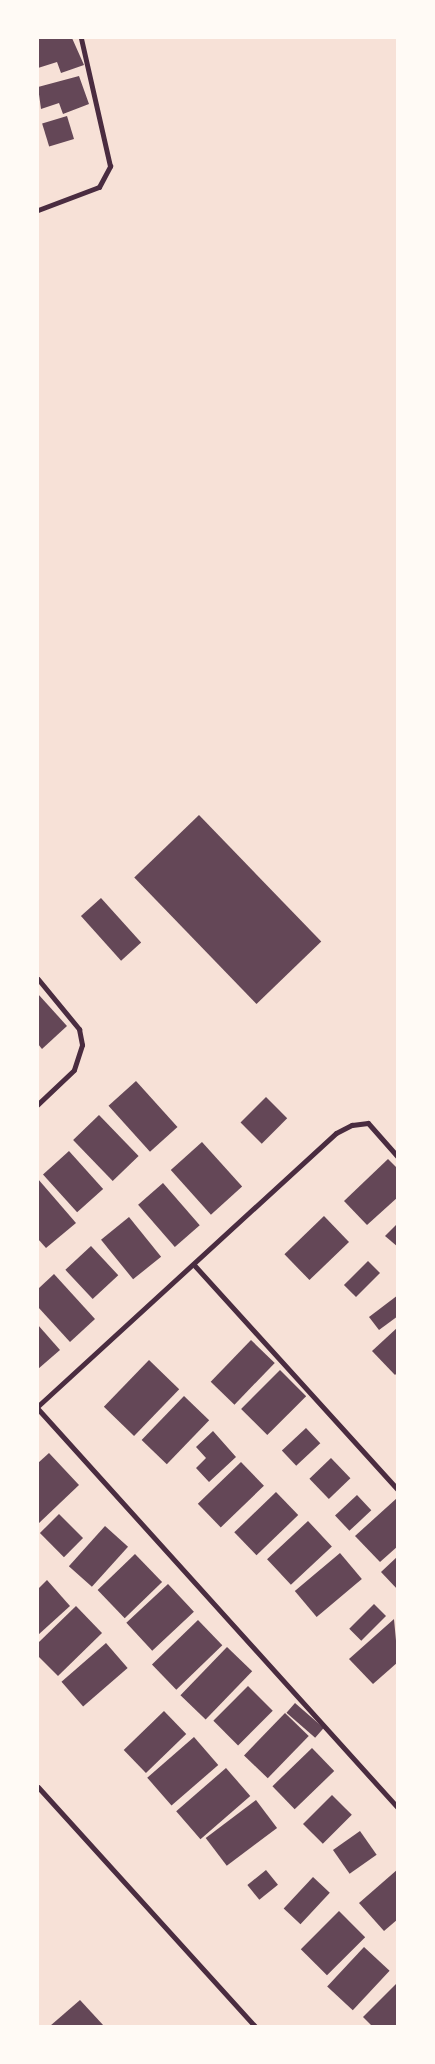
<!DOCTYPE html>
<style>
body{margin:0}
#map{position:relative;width:435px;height:2064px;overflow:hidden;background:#f7e1d7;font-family:Helvetica,sans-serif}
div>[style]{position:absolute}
.building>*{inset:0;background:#644757;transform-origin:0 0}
.minor>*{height:5px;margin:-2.5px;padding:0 2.5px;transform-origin:2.5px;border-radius:2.5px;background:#4a2c40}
span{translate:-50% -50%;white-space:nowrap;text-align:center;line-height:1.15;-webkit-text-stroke:4px #fffaf5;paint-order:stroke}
.frame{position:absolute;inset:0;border:39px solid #fffaf5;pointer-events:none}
</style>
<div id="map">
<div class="building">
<i style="clip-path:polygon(38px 38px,72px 38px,84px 65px,61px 73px,57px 62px,38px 68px)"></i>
<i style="clip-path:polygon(79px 76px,89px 104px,63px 114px,59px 103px,41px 109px,38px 87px)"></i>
<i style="left:67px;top:116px;width:24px;height:26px;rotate:73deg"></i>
<i style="left:199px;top:815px;width:176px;height:90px;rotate:46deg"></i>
<i style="left:101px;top:898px;width:60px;height:27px;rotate:48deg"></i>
<i style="clip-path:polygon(38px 994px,67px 1026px,42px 1049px,38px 1044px)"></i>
<i style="left:136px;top:1081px;width:62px;height:37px;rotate:48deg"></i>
<i style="left:266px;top:1097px;width:30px;height:36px;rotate:45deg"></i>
<i style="left:99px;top:1115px;width:57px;height:36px;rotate:46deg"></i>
<i style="left:202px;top:1142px;width:60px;height:42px;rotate:48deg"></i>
<i style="left:69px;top:1151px;width:51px;height:35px;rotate:48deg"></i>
<i style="clip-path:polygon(388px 1159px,398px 1169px,398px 1197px,367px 1225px,344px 1201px)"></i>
<i style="clip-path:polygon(38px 1179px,76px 1223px,46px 1248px,38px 1239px)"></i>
<i style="left:163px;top:1183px;width:56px;height:33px;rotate:49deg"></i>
<i style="left:324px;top:1216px;width:36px;height:55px;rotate:46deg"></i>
<i style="left:129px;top:1217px;width:51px;height:36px;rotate:51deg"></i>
<i style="clip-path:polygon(398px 1223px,398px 1247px,385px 1236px)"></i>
<i style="left:91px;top:1246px;width:40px;height:35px;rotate:47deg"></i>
<i style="left:368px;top:1261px;width:17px;height:34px;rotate:45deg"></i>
<i style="clip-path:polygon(54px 1274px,95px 1319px,70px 1342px,38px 1307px,38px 1289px)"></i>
<i style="clip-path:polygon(398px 1295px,398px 1316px,379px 1330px,369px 1317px)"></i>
<i style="clip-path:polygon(38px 1325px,60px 1350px,38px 1369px)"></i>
<i style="clip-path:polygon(398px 1327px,398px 1372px,395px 1375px,372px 1351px)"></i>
<i style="left:251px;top:1340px;width:33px;height:58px;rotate:44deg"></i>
<i style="left:149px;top:1360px;width:42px;height:65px;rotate:44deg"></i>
<i style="left:280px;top:1370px;width:37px;height:55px;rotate:45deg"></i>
<i style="left:184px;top:1396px;width:35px;height:61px;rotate:44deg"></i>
<i style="left:306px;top:1428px;width:21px;height:33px;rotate:47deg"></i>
<i style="clip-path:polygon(213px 1431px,236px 1457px,209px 1482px,196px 1468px,206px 1458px,196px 1447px)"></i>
<i style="clip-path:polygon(49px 1453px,79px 1485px,38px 1524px,38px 1463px)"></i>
<i style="left:331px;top:1458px;width:28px;height:30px;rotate:46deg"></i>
<i style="left:241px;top:1462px;width:33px;height:60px;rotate:46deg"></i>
<i style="left:276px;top:1492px;width:32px;height:58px;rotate:46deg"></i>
<i style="left:357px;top:1495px;width:21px;height:30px;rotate:47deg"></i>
<i style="clip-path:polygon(397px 1498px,398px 1546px,380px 1562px,355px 1536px)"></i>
<i style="left:59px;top:1514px;width:34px;height:27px;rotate:45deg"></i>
<i style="left:308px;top:1521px;width:35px;height:56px;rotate:47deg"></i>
<i style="left:105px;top:1526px;width:31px;height:54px;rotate:42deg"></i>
<i style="left:340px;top:1553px;width:34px;height:59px;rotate:50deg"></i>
<i style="left:135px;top:1554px;width:39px;height:52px;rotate:46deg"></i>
<i style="clip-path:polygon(398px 1556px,398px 1590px,381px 1572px)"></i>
<i style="clip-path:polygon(47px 1580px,70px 1606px,38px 1635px,38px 1589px)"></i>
<i style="left:168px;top:1584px;width:38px;height:57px;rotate:47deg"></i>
<i style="left:374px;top:1604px;width:17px;height:35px;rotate:45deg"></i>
<i style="clip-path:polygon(76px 1606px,102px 1633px,58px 1676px,38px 1656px,38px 1643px)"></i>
<i style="clip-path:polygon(394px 1619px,398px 1662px,373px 1684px,349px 1659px)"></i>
<i style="left:198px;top:1620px;width:35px;height:64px;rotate:46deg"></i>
<i style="left:106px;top:1643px;width:33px;height:59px;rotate:49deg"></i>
<i style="left:227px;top:1647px;width:35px;height:67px;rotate:44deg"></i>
<i style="left:248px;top:1686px;width:35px;height:49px;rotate:45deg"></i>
<i style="left:295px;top:1703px;width:38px;height:13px;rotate:41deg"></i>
<i style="left:164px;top:1711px;width:32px;height:56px;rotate:46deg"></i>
<i style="left:285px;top:1713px;width:33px;height:59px;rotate:44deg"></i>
<i style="left:194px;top:1737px;width:37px;height:62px;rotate:49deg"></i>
<i style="left:312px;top:1748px;width:32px;height:55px;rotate:46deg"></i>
<i style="left:226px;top:1768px;width:37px;height:66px;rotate:49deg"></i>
<i style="left:332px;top:1795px;width:28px;height:41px;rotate:45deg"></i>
<i style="left:256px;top:1800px;width:35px;height:63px;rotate:53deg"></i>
<i style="left:360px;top:1831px;width:29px;height:33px;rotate:55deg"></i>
<i style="clip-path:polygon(398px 1869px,398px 1919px,384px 1931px,359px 1903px)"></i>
<i style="left:266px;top:1870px;width:19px;height:24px;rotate:51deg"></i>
<i style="left:313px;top:1877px;width:23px;height:43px;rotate:43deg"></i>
<i style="left:339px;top:1911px;width:37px;height:54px;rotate:45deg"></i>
<i style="left:364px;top:1947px;width:35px;height:54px;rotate:43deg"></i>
<i style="clip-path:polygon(398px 1982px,398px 2026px,372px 2026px,363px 2017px)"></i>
<i style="clip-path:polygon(80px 2000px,104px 2026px,50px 2026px)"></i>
</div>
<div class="minor">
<i style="left:38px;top:210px;width:65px;rotate:-20.7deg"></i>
<i style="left:99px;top:187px;width:24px;rotate:-62deg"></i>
<i style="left:110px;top:166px;width:131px;rotate:-102.8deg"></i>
<i style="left:38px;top:979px;width:65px;rotate:50.6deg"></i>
<i style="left:79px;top:1029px;width:16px;rotate:79deg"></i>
<i style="left:82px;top:1045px;width:26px;rotate:108deg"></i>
<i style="left:74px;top:1070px;width:50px;rotate:136.6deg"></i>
<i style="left:195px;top:1266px;width:302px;rotate:47.8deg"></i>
<i style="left:38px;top:1406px;width:404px;rotate:-42.5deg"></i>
<i style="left:336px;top:1133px;width:18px;rotate:-27deg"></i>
<i style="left:352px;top:1125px;width:16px;rotate:-7deg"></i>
<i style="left:368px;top:1123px;width:45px;rotate:48.6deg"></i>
<i style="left:38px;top:1409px;width:537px;rotate:47.94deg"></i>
<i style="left:38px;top:1787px;width:323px;rotate:47.8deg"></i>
</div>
<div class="frame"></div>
</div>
